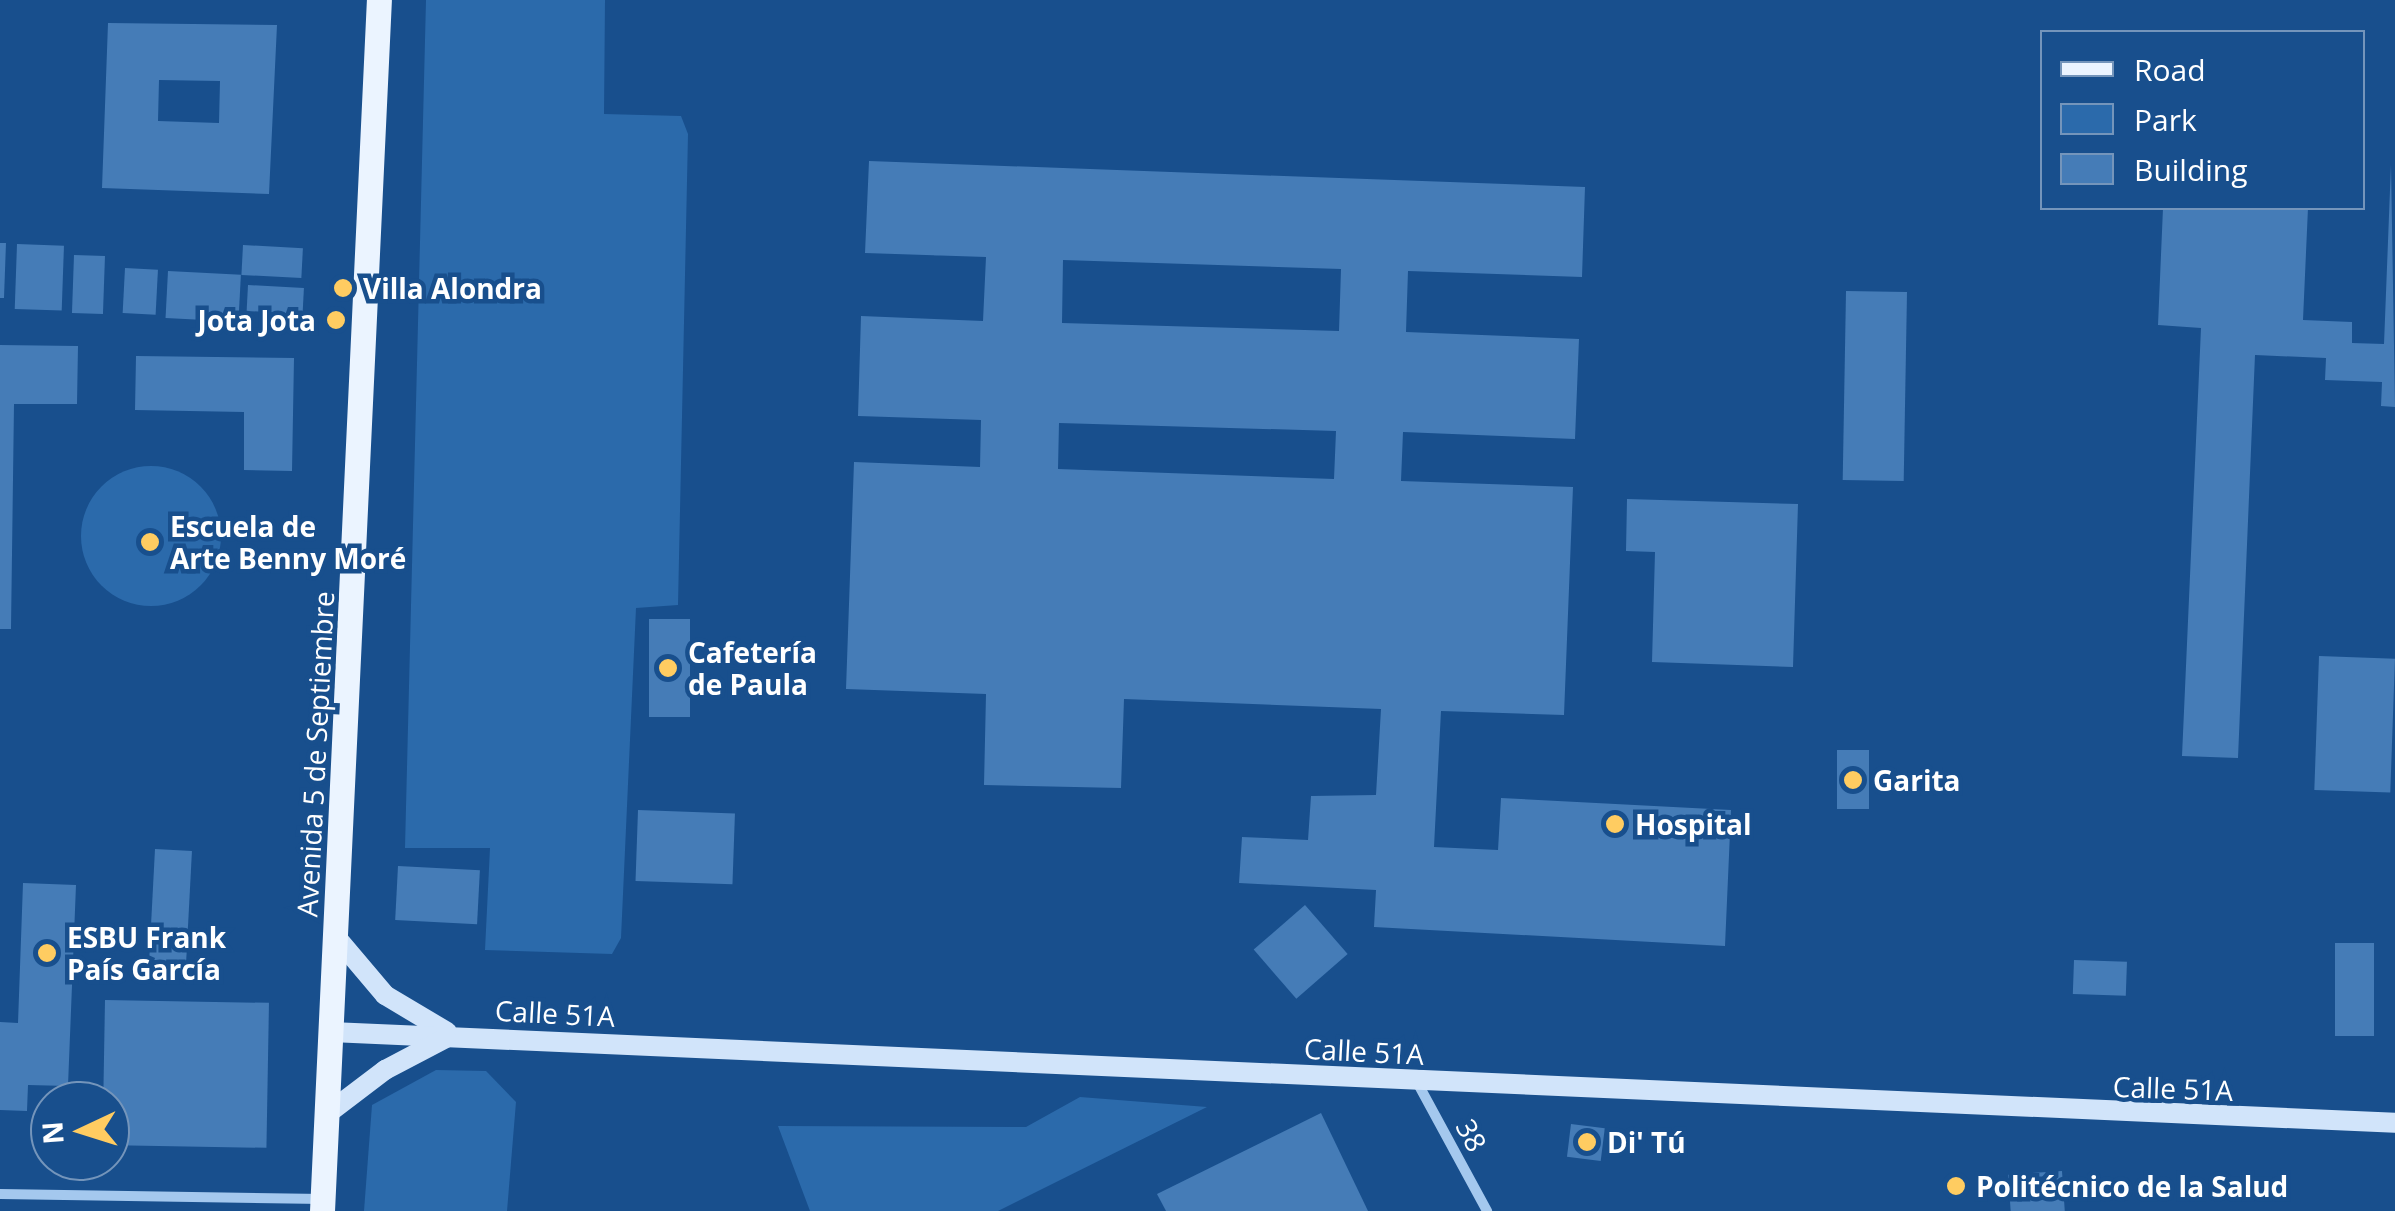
<!DOCTYPE html>
<meta charset="utf-8">
<style>
body{margin:0}
#map{position:relative;width:2395px;height:1211px;overflow:hidden;background:#184f8d;font-family:"Open Sans",sans-serif}
div>[style]{position:absolute}
.green>*{inset:0;background:#2b6aab}
.round{border-radius:50%}
.building>*{inset:0;background:#457cb7;transform-origin:0 0}
.minor>*{height:10px;margin:-5px;padding:0 5px;transform-origin:5px;border-radius:5px;background:#a4c8ee}
.secondary>*{height:20px;margin:-10px;padding:0 10px;transform-origin:10px;border-radius:10px;background:#d1e4fa}
.primary>*{height:25px;margin:-12.5px;padding:0 12.5px;transform-origin:12.5px;border-radius:12.5px;background:#ebf4ff}
.dots>*{width:28px;height:28px;translate:-50% -50%;box-sizing:border-box;border:5px solid #184f8d;border-radius:50%}
span{translate:-50% -50%;white-space:nowrap;text-align:center;line-height:1.15;-webkit-text-stroke:9px #184f8d;paint-order:stroke}
.poi-label{font-size:28px;color:#fff;font-weight:700}
.left{translate:0 -50%;text-align:left}
.right{translate:-100% -50%;text-align:right}
.street-label{font-size:28px;color:#fff}
.legend{position:absolute;left:2040px;top:30px;width:325px;height:180px;box-sizing:border-box;background:#184f8d;border:2px solid #7495bb;margin:0;padding:12px 18px;list-style:none;font-size:30px;color:#fff}
.legend li{display:flex;align-items:center;gap:20px;height:50px}
.legend b{width:50px;border:2px solid #7495bb}
.north{position:absolute;left:30px;top:1081px;width:100px;height:100px;box-sizing:border-box;background:#184f8d;border:2px solid #7495bb;border-radius:50%;rotate:266deg;font-size:28px;font-weight:700;line-height:40px;text-align:center;color:#fff}
.north::after{content:'';display:block;margin:auto;width:35px;height:45px;background:#ffcc61;clip-path:polygon(50% 0,100% 100%,50% 72%,0 100%)}
</style>
<div id="map">
<div class="green">
<i style="clip-path:polygon(426px 0,605px 0,604px 114px,681px 116px,688px 134px,678px 605px,636px 608px,621px 938px,612px 954px,485px 950px,490px 848px,405px 848px)"></i>
<i class="round" style="left:81px;top:466px;width:140px;height:140px"></i>
<i style="clip-path:polygon(436px 1070px,486px 1071px,516px 1102px,507px 1211px,364px 1211px,372px 1105px)"></i>
<i style="clip-path:polygon(1080px 1097px,1207px 1107px,998px 1211px,810px 1211px,778px 1126px,1026px 1127px)"></i>
</div>
<div class="building">
<i style="clip-path:polygon(evenodd,108px 23px,277px 25px,269px 194px,102px 188px,108px 23px,159px 80px,220px 81px,219px 123px,158px 121px,159px 80px)"></i>
<i style="clip-path:polygon(evenodd,869px 161px,1585px 187px,1582px 277px,1408px 271px,1406px 332px,1579px 339px,1575px 439px,1403px 432px,1401px 481px,1573px 487px,1564px 715px,1441px 711px,1434px 847px,1498px 850px,1501px 798px,1731px 810px,1725px 946px,1374px 927px,1376px 890px,1239px 883px,1242px 837px,1308px 840px,1311px 796px,1376px 795px,1381px 709px,1124px 699px,1121px 788px,984px 785px,986px 694px,846px 689px,854px 462px,980px 467px,981px 420px,858px 416px,861px 316px,983px 321px,986px 257px,865px 253px,869px 161px,1063px 260px,1341px 269px,1339px 331px,1062px 323px,1063px 260px,869px 161px,1059px 423px,1336px 431px,1334px 479px,1058px 469px,1059px 423px)"></i>
<i style="clip-path:polygon(2391px 164px,2395px 407px,2381px 406px,2382px 382px,2325px 380px,2326px 358px,2255px 355px,2238px 758px,2182px 756px,2201px 328px,2158px 325px,2163px 208px,2308px 208px,2303px 320px,2352px 322px,2352px 343px,2384px 344px)"></i>
<i style="clip-path:polygon(0 243px,6px 243px,4px 298px,0 298px)"></i>
<i style="left:17px;top:244px;width:47px;height:65px;rotate:2deg"></i>
<i style="left:243px;top:245px;width:60px;height:30px;rotate:3deg"></i>
<i style="left:74px;top:255px;width:31px;height:58px;rotate:2deg"></i>
<i style="left:125px;top:268px;width:33px;height:45px;rotate:3deg"></i>
<i style="left:168px;top:271px;width:73px;height:47px;rotate:3deg"></i>
<i style="left:248px;top:285px;width:56px;height:26px;rotate:3deg"></i>
<i style="left:1907px;top:292px;width:189px;height:61px;rotate:91deg"></i>
<i style="clip-path:polygon(0 345px,78px 346px,77px 404px,14px 404px,11px 629px,0 629px)"></i>
<i style="clip-path:polygon(136px 356px,294px 358px,292px 471px,244px 470px,244px 412px,135px 410px)"></i>
<i style="clip-path:polygon(1627px 499px,1798px 504px,1793px 667px,1652px 662px,1655px 552px,1626px 551px)"></i>
<i style="left:649px;top:619px;width:41px;height:98px"></i>
<i style="left:2319px;top:656px;width:76px;height:134px;rotate:2deg"></i>
<i style="left:1837px;top:750px;width:32px;height:59px"></i>
<i style="left:638px;top:810px;width:97px;height:71px;rotate:2deg"></i>
<i style="left:155px;top:849px;width:37px;height:111px;rotate:3deg"></i>
<i style="left:398px;top:866px;width:82px;height:54px;rotate:3deg"></i>
<i style="clip-path:polygon(23px 883px,76px 885px,68px 1086px,28px 1085px,27px 1111px,0 1110px,0 1022px,18px 1023px)"></i>
<i style="left:1305px;top:905px;width:65px;height:68px;rotate:49deg"></i>
<i style="left:2335px;top:943px;width:39px;height:93px"></i>
<i style="left:2074px;top:960px;width:53px;height:34px;rotate:2deg"></i>
<i style="left:105px;top:1000px;width:164px;height:145px;rotate:1deg"></i>
<i style="clip-path:polygon(1321px 1113px,1368px 1211px,1166px 1211px,1157px 1194px)"></i>
<i style="left:1571px;top:1124px;width:34px;height:33px;rotate:7deg"></i>
<i style="left:2062px;top:1171px;width:40px;height:54px;rotate:86deg"></i>
</div>
<div class="minor">
<i style="left:1417px;top:1082px;width:147px;rotate:61.5deg"></i>
<i style="left:0;top:1194px;width:323px;rotate:0.9deg"></i>
</div>
<div class="secondary">
<i style="left:336px;top:937px;width:76px;rotate:49.8deg"></i>
<i style="left:385px;top:995px;width:72px;rotate:30.8deg"></i>
<i style="left:331px;top:1032px;width:2066px;rotate:2.52deg"></i>
<i style="left:327px;top:1114px;width:73px;rotate:-37.2deg"></i>
<i style="left:385px;top:1070px;width:69px;rotate:-27.7deg"></i>
</div>
<div class="primary">
<i style="left:322px;top:1211px;width:1212px;rotate:-87.31deg"></i>
</div>
<div class="dots">
<i style="left:343px;top:288px;background:#ffcc61"></i>
<i style="left:336px;top:320px;background:#ffcc61"></i>
<i style="left:150px;top:542px;background:#ffcc61"></i>
<i style="left:668px;top:668px;background:#ffcc61"></i>
<i style="left:1853px;top:780px;background:#ffcc61"></i>
<i style="left:1615px;top:824px;background:#ffcc61"></i>
<i style="left:47px;top:953px;background:#ffcc61"></i>
<i style="left:1587px;top:1142px;background:#ffcc61"></i>
<i style="left:1956px;top:1186px;background:#ffcc61"></i>
</div>
<div class="poi-label">
<span class="left" style="left:363px;top:288px">Villa Alondra</span>
<span class="right" style="left:316px;top:320px">Jota Jota</span>
<span class="left" style="left:170px;top:542px">Escuela de<br>Arte Benny Moré</span>
<span class="left" style="left:688px;top:668px">Cafetería<br>de Paula</span>
<span class="left" style="left:1873px;top:780px">Garita</span>
<span class="left" style="left:1635px;top:824px">Hospital</span>
<span class="left" style="left:67px;top:953px">ESBU Frank<br>País García</span>
<span class="left" style="left:1607px;top:1142px">Di' Tú</span>
<span class="left" style="left:1976px;top:1186px">Politécnico de la Salud</span>
</div>
<div class="street-label">
<span style="left:315px;top:754px;rotate:-87deg">Avenida 5 de Septiembre</span>
<span style="left:555px;top:1013px;rotate:3deg">Calle 51A</span>
<span style="left:1364px;top:1051px;rotate:3deg">Calle 51A</span>
<span style="left:2173px;top:1088px;rotate:2deg">Calle 51A</span>
<span style="left:1472px;top:1135px;rotate:62deg">38</span>
</div>
<ul class="legend">
<li><b style="height:12px;background:#ebf4ff"></b>Road</li>
<li><b style="height:28px;background:#2b6aab"></b>Park</li>
<li><b style="height:28px;background:#457cb7"></b>Building</li>
</ul>
<div class="north">N</div>
</div>
